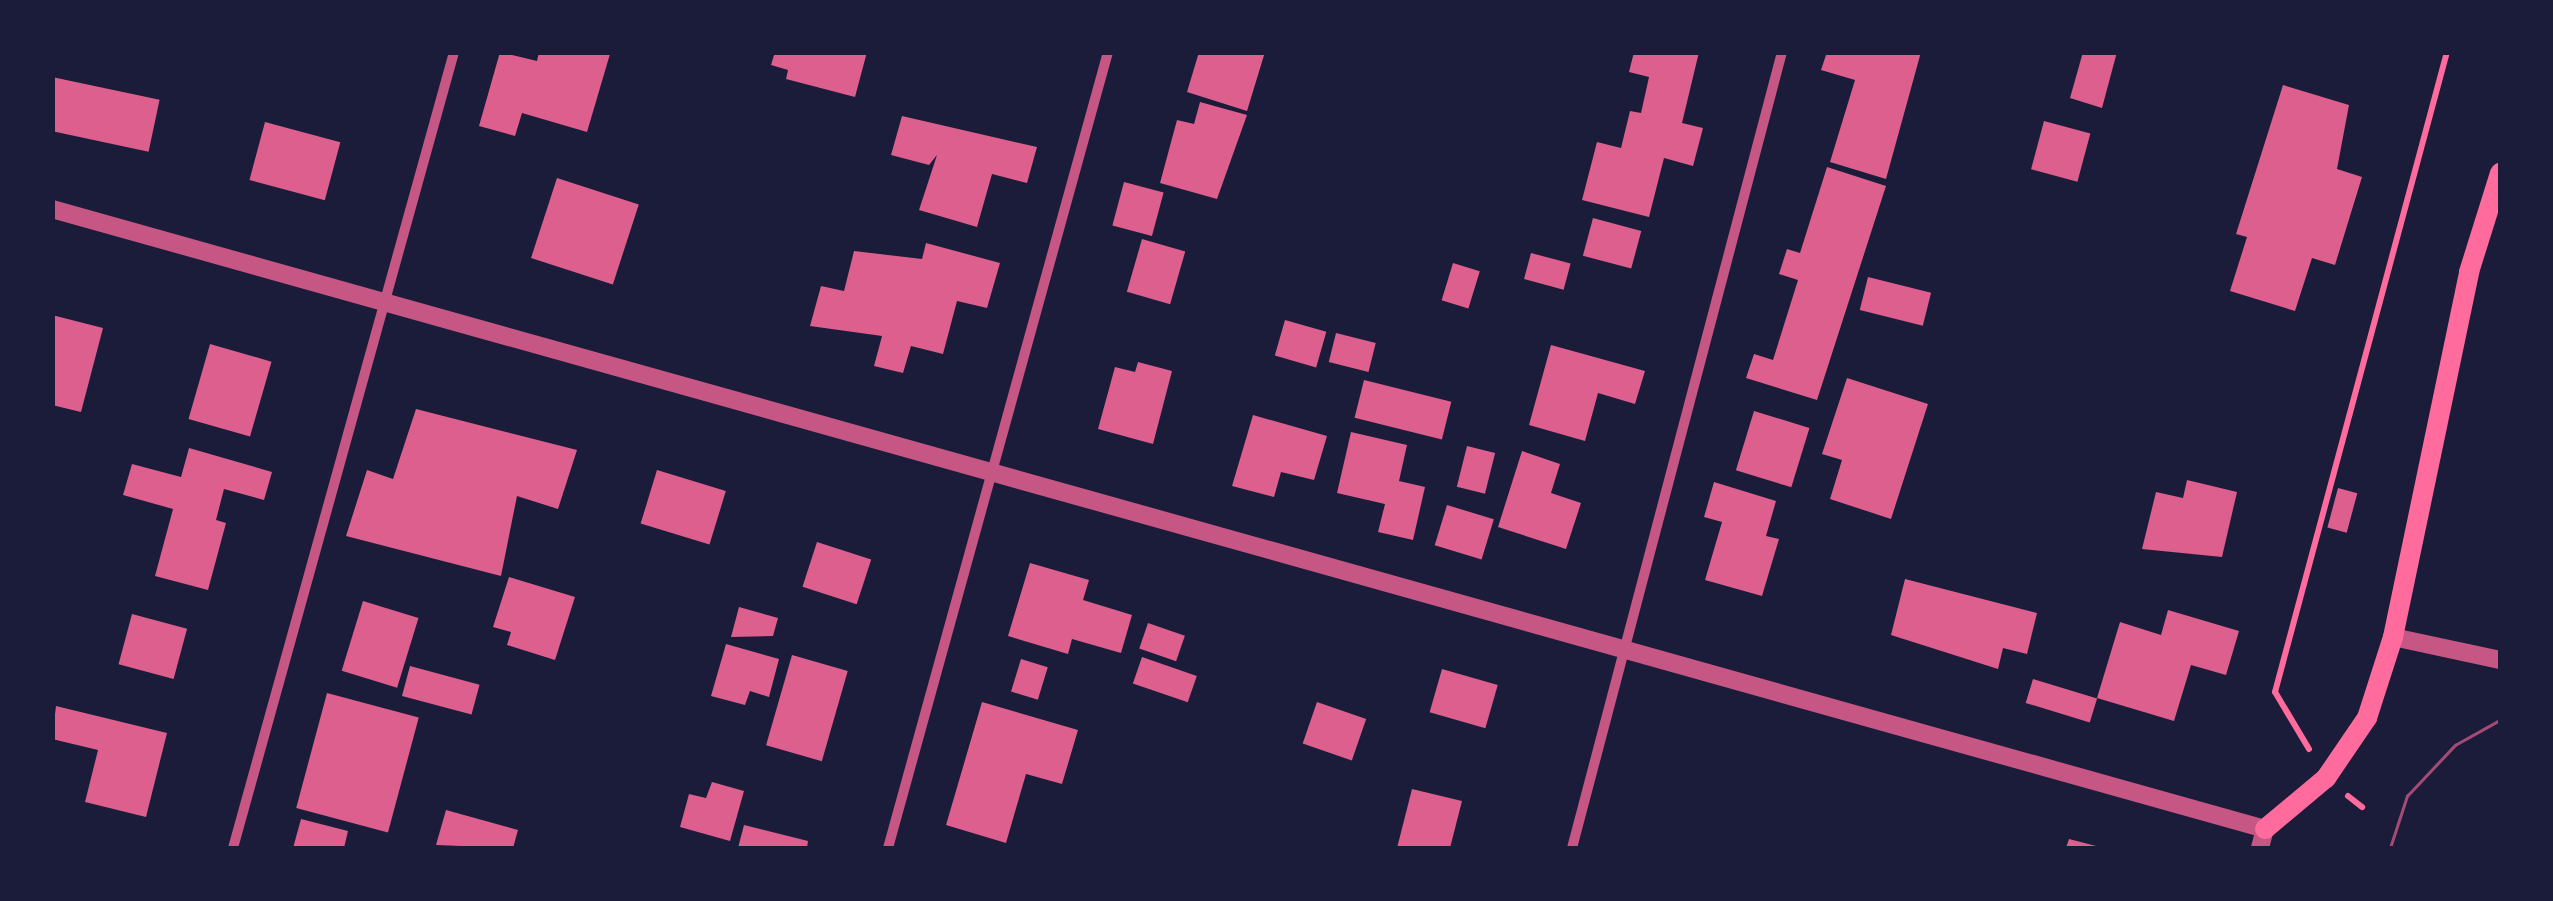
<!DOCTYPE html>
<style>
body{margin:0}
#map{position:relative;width:2553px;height:901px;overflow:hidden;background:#1b1b3a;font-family:"PT Sans Narrow",sans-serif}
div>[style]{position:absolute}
.building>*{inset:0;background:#dd5f8e;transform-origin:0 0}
.path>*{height:6px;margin:-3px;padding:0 3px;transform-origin:3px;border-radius:3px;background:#ff6b9d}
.minor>*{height:10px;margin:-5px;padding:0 5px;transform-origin:5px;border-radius:5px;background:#c65784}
.tertiary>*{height:18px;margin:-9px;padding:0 9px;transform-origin:9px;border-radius:9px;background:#c65784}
.secondary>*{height:20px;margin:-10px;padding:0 10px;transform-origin:10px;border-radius:10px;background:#ff6b9d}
.tram>*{height:2.5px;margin:-1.25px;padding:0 1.25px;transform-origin:1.25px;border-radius:1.25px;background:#a44b75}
span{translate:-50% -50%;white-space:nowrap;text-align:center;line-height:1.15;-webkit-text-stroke:8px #1b1b3a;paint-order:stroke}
.frame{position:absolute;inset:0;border:55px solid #1b1b3a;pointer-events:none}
</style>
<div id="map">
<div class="building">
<i style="clip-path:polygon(500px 52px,537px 61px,539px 52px,610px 54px,587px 132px,522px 113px,515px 136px,479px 126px)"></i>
<i style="clip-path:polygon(775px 52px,867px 52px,855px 97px,786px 79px,788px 70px,771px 65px)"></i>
<i style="clip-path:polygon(1199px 52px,1265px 52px,1247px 111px,1187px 92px)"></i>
<i style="clip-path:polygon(1634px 52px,1699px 52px,1682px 123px,1703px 128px,1693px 166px,1664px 158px,1649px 217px,1582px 200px,1597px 142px,1621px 148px,1630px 111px,1641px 113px,1649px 77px,1629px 72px)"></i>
<i style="clip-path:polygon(1827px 52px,1921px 52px,1886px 179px,1830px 162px,1855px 80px,1821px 70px)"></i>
<i style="clip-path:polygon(2083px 52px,2117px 52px,2102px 108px,2070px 98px)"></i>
<i style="left:52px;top:77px;width:110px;height:53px;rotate:12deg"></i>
<i style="clip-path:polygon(2283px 85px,2349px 105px,2337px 169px,2362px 177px,2335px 265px,2312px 258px,2295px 311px,2230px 291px,2247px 237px,2236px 234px)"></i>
<i style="clip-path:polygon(1200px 102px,1247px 115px,1217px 199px,1160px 183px,1177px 120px,1194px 124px)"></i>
<i style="clip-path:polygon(902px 116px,1037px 147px,1027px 183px,992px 174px,977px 227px,919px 210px,937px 155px,929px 165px,891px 155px)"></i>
<i style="left:2044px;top:121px;width:48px;height:50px;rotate:15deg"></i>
<i style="left:265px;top:122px;width:78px;height:60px;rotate:15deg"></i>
<i style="clip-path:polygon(1827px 167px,1886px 186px,1817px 400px,1746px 378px,1754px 354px,1773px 360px,1798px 280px,1779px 274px,1787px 249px,1800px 253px)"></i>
<i style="left:557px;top:178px;width:86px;height:84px;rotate:18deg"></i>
<i style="left:1124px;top:182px;width:41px;height:45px;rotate:15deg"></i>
<i style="left:1593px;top:218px;width:50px;height:39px;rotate:15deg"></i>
<i style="left:1142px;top:239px;width:45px;height:55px;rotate:16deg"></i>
<i style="clip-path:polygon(926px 243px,1000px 263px,987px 308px,957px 301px,943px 354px,911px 346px,903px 373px,874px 366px,882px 336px,810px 326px,821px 286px,844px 291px,854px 251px,922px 259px)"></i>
<i style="left:1531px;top:253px;width:41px;height:27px;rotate:15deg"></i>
<i style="left:1453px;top:263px;width:28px;height:39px;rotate:17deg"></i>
<i style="left:1868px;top:277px;width:65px;height:34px;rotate:14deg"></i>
<i style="clip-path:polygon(52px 315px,103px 328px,81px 412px,52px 405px)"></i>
<i style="left:1285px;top:320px;width:43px;height:37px;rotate:16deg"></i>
<i style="left:1336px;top:333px;width:41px;height:30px;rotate:14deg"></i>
<i style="left:210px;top:344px;width:64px;height:78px;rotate:16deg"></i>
<i style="clip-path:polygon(1551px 345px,1645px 371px,1635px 404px,1598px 393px,1585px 441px,1529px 425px)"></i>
<i style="clip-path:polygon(1138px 362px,1172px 371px,1153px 444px,1098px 429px,1115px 367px,1135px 372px)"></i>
<i style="clip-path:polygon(1847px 378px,1928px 404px,1891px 519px,1830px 499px,1842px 460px,1822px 454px)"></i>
<i style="left:1364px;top:380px;width:90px;height:39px;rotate:14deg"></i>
<i style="clip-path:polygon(416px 409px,577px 450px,558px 509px,517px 496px,501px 576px,346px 536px,367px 470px,393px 479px)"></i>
<i style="left:1754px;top:411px;width:58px;height:62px;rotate:17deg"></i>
<i style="clip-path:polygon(1253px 415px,1327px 436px,1314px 480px,1281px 472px,1274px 497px,1232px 486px)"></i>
<i style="clip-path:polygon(1351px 432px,1407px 445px,1399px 481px,1425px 487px,1413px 540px,1378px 532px,1385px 504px,1337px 493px)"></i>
<i style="left:1467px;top:446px;width:29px;height:42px;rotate:14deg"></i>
<i style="clip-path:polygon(189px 448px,272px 472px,264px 500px,224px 489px,216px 520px,226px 523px,208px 590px,155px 576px,173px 509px,123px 495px,132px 464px,181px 477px)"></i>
<i style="clip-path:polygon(1522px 451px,1560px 464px,1551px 493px,1581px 503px,1566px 549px,1498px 527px)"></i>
<i style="left:657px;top:470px;width:72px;height:56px;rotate:17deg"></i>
<i style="clip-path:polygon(2187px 480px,2237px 492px,2222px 557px,2142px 549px,2156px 492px,2183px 498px)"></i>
<i style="clip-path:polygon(1714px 482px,1776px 501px,1766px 536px,1779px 539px,1762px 596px,1705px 580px,1722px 522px,1704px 517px)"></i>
<i style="left:2338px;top:488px;width:20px;height:41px;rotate:15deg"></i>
<i style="left:1447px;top:505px;width:49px;height:42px;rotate:17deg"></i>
<i style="left:817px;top:542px;width:57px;height:47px;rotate:18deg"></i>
<i style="clip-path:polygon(1030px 563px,1089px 580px,1083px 600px,1132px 615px,1121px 653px,1072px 639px,1068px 654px,1008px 636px)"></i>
<i style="clip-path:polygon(509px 577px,575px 597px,555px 660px,507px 645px,511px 632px,493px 627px)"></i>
<i style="clip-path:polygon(1905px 579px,2037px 613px,2027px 654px,2003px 648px,1998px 669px,1891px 635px)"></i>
<i style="left:363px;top:601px;width:58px;height:73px;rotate:17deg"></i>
<i style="clip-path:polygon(739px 607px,778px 618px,773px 636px,731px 637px)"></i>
<i style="clip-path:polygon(2168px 610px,2239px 631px,2226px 675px,2191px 665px,2174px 721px,2097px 698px,2120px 622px,2161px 635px)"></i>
<i style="left:132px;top:614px;width:57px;height:52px;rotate:15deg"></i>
<i style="left:1148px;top:623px;width:39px;height:27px;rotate:19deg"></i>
<i style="clip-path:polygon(726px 644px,779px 659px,769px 697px,750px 691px,745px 705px,711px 696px)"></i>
<i style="left:792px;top:655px;width:58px;height:94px;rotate:16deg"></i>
<i style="left:1142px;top:657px;width:58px;height:28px;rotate:19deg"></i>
<i style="left:1021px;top:659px;width:28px;height:34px;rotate:17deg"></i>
<i style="left:410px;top:666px;width:72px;height:31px;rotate:15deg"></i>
<i style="left:1442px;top:669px;width:58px;height:45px;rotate:16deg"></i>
<i style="left:2033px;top:679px;width:67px;height:25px;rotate:17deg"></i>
<i style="left:327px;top:693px;width:95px;height:119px;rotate:15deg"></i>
<i style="clip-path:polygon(982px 702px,1078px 730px,1062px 784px,1026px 774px,1006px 843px,946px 825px)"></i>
<i style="left:1317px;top:702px;width:52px;height:44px;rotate:19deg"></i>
<i style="clip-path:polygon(56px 706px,167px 733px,146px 817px,85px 802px,98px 750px,52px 739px)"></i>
<i style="clip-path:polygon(712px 782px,744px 791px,730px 841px,680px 827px,689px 794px,706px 798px)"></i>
<i style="clip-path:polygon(1412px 789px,1462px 801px,1450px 848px,1397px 848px)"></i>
<i style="clip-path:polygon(446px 810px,518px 830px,513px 848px,436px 845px)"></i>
<i style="clip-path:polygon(301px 819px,348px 831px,344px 848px,293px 848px)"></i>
<i style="clip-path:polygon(744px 825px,808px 841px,807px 848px,738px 848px)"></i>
<i style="clip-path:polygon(2069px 839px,2100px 847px,2100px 848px,2066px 848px)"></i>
</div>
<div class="path">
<i style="left:2309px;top:749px;width:66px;rotate:-120.8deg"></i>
<i style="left:2275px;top:692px;width:663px;rotate:-74.96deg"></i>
<i style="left:2348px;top:796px;width:18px;rotate:38deg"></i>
</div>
<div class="minor">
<i style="left:233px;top:848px;width:826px;rotate:-74.48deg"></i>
<i style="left:888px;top:848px;width:826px;rotate:-74.55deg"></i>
<i style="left:1572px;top:848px;width:823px;rotate:-75.22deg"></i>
</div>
<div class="tertiary">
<i style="left:52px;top:209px;width:2298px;rotate:15.65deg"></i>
<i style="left:2265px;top:829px;width:20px;rotate:105deg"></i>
<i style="left:2393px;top:637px;width:109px;rotate:12.1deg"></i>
</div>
<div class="secondary">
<i style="left:2265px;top:829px;width:80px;rotate:-39.9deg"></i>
<i style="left:2326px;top:778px;width:73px;rotate:-55.7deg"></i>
<i style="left:2367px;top:718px;width:85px;rotate:-72.2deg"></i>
<i style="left:2393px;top:637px;width:373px;rotate:-78.2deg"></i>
<i style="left:2469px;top:272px;width:104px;rotate:-72.6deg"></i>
</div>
<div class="tram">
<i style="left:2390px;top:848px;width:55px;rotate:-71.9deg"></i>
<i style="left:2407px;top:796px;width:70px;rotate:-46.7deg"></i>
<i style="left:2455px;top:745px;width:51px;rotate:-29.1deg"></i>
</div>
<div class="frame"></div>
</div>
